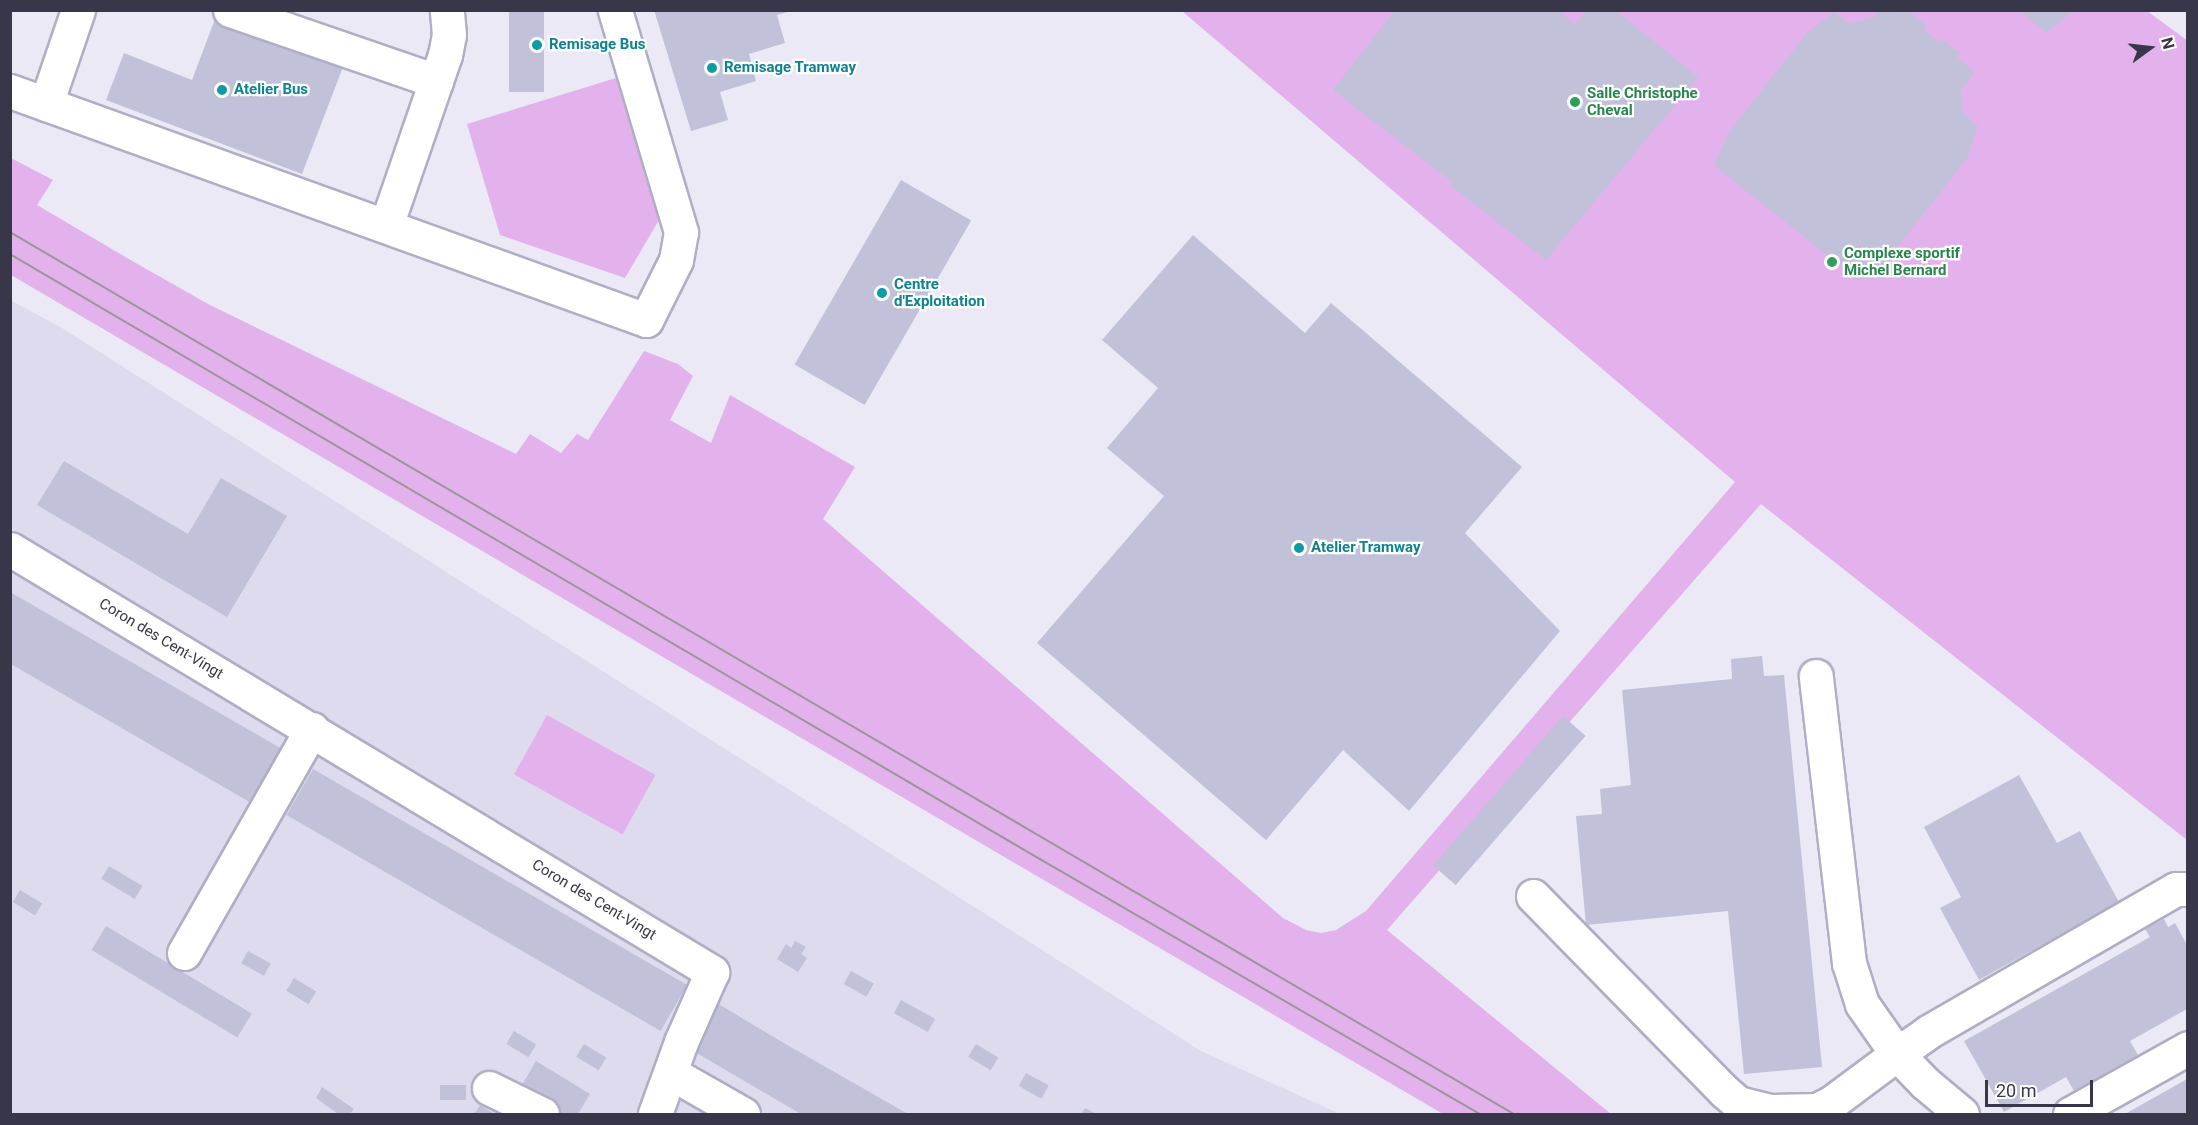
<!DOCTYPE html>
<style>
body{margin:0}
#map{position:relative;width:2198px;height:1125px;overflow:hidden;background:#ebe9f5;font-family:Roboto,sans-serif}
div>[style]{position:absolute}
.residential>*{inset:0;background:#dddbed}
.green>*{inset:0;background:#e3b1eb;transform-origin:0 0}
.building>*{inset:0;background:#c2c1da;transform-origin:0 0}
.roads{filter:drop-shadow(2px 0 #b0aec4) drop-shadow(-2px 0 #b0aec4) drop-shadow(0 2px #b0aec4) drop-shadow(0 -2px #b0aec4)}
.minor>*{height:33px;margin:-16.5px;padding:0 16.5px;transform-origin:16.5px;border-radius:16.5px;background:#fff}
.tram>*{height:1.5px;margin:-0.75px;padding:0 0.75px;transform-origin:0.75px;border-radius:0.75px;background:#989898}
.dots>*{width:16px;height:16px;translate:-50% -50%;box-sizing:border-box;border:3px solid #fff;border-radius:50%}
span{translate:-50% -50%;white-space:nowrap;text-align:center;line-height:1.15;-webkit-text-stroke:4.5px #fff;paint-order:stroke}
.culture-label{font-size:15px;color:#0d838f;font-weight:700}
.left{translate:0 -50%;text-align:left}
.leisure-label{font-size:15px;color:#27864d;font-weight:700}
.street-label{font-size:15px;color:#383749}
.frame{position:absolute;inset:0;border:12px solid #383749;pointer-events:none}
.north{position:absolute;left:2120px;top:18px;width:60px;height:60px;-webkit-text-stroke:4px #fff;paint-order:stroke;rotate:75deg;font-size:16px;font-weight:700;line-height:24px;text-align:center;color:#383749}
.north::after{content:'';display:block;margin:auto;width:21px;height:27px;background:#383749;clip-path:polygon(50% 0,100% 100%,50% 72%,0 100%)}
.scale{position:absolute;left:1985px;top:1080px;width:108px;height:27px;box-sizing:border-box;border:3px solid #383749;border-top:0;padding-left:8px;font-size:18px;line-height:21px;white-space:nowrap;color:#383749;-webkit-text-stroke:4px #fff;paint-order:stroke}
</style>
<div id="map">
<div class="residential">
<i style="clip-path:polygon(10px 300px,62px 328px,1201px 1051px,1340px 1114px,11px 1114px)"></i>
</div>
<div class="green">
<i style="clip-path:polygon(1182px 11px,2147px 11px,2188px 41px,2187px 840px,1761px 504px,1387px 930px,1611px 1114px,1443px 1114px,11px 275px,11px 158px,53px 180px,37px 205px,134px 262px,208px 304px,516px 454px,530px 434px,561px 453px,577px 434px,588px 440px,644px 351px,678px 364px,693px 376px,670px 420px,711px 443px,730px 395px,855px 467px,823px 519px,1283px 918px,1306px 930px,1321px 933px,1336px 930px,1366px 911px,1735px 482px)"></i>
<i style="clip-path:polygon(616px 78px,659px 220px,625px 278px,500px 235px,467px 124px)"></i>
<i style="left:547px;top:715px;width:124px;height:68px;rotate:29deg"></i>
</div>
<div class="building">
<i style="left:509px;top:10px;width:35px;height:82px"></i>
<i style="clip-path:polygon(654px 10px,791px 10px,791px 11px,777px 15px,785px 43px,749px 54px,756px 81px,720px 92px,728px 120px,691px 131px)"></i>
<i style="clip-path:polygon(1395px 10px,1563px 10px,1561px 13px,1575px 25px,1586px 10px,1615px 10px,1698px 77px,1546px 260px,1450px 185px,1452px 182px,1333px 90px)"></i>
<i style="clip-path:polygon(1879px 10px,1899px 10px,1903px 14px,1907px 10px,1926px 25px,1923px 29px,1939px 43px,1942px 39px,1960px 53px,1957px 57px,1974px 72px,1961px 90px,1962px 112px,1978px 126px,1968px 157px,1884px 264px,1858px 280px,1714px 165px,1729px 132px,1807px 33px,1834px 12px,1850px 24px,1874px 17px)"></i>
<i style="clip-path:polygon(2018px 10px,2075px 10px,2046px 32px)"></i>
<i style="clip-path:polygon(215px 19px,343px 67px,302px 174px,106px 100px,124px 53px,192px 80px)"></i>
<i style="left:901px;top:180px;width:81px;height:213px;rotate:30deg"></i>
<i style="clip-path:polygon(1193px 235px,1305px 333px,1331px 303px,1522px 467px,1465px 533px,1560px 631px,1409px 811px,1343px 750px,1266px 840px,1037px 643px,1164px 496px,1107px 448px,1158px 388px,1102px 340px)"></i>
<i style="clip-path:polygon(64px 461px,188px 534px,221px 478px,287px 516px,227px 617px,37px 505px)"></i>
<i style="left:10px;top:592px;width:318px;height:62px;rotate:30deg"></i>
<i style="clip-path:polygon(1762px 656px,1764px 676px,1784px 675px,1822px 1067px,1744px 1074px,1728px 911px,1586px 925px,1576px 816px,1602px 814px,1600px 789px,1631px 785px,1622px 690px,1732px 679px,1731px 659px)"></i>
<i style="left:1563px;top:716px;width:30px;height:198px;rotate:41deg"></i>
<i style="left:313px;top:769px;width:432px;height:53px;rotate:30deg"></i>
<i style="clip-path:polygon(2019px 775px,2057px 843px,2080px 831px,2119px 902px,1979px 980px,1940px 908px,1961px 897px,1924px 827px)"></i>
<i style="left:109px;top:866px;width:39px;height:15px;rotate:31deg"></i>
<i style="left:20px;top:890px;width:26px;height:14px;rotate:31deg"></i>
<i style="clip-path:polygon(2164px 919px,2168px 927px,2175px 923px,2187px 945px,2187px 1009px,2130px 1041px,2138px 1055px,2074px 1091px,2066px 1077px,2004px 1112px,1964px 1041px,2150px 937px,2145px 929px)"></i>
<i style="left:106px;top:926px;width:170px;height:28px;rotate:31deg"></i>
<i style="clip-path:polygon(795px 941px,806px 947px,801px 954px,807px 958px,798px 972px,777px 959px,786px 944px,791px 948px)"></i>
<i style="left:248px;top:951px;width:26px;height:14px;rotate:29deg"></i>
<i style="left:851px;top:971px;width:26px;height:15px;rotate:29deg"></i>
<i style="left:294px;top:978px;width:26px;height:15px;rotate:31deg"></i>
<i style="left:901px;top:1000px;width:39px;height:15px;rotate:29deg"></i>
<i style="clip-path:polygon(715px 1002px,789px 1046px,908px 1114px,801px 1114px,688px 1048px)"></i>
<i style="left:514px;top:1031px;width:26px;height:15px;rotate:31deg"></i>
<i style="left:584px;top:1044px;width:26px;height:15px;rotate:31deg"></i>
<i style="left:976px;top:1044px;width:26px;height:15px;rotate:31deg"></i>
<i style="clip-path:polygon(536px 1061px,590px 1094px,578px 1114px,562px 1114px,519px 1090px)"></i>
<i style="left:1026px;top:1073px;width:26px;height:15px;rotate:29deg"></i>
<i style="clip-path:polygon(2187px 1079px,2187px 1114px,2125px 1114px)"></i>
<i style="left:440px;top:1085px;width:26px;height:15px"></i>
<i style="clip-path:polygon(322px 1087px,354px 1109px,350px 1114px,338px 1114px,316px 1098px)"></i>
<i style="clip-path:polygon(480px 1105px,491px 1112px,496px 1114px,474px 1114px)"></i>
<i style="clip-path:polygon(1085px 1108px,1096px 1114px,1081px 1114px)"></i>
</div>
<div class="roads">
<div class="minor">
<i style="left:230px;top:10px;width:218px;rotate:19deg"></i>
<i style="left:10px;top:91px;width:676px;rotate:19.8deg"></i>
<i style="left:646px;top:320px;width:67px;rotate:-63.4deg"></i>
<i style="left:676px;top:260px;width:28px;rotate:-80deg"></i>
<i style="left:681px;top:232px;width:232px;rotate:-106.6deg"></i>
<i style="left:46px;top:104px;width:99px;rotate:-71.2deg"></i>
<i style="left:386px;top:226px;width:181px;rotate:-71deg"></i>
<i style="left:445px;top:55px;width:20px;rotate:-79deg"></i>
<i style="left:449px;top:35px;width:25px;rotate:-95deg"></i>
<i style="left:10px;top:549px;width:820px;rotate:31.07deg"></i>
<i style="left:712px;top:972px;width:77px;rotate:113.9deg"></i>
<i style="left:681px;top:1042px;width:77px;rotate:109.9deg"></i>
<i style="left:1533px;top:896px;width:273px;rotate:45.6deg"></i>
<i style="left:1724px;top:1091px;width:18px;rotate:41deg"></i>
<i style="left:1738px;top:1103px;width:33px;rotate:14deg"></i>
<i style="left:1770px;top:1111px;width:47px;rotate:-1.2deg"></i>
<i style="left:1817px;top:1110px;width:16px;rotate:-27deg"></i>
<i style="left:1831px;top:1103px;width:82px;rotate:-36.6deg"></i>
<i style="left:1897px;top:1054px;width:61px;rotate:-125deg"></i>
<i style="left:1862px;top:1004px;width:43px;rotate:-107.6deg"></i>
<i style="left:1849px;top:963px;width:289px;rotate:-96.6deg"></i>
<i style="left:184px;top:953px;width:258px;rotate:-60.3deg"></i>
<i style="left:671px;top:1073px;width:83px;rotate:29.7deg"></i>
<i style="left:489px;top:1088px;width:59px;rotate:26.1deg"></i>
<i style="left:1962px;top:1114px;width:48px;rotate:-140deg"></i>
<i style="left:1925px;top:1083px;width:40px;rotate:-134deg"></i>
<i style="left:1897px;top:1054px;width:38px;rotate:-35deg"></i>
<i style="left:1928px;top:1032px;width:286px;rotate:-30deg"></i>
<i style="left:2176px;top:889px;width:12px"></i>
<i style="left:2070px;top:1114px;width:135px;rotate:-29.2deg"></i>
</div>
</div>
<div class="tram">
<i style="left:10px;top:232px;width:1744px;rotate:30.39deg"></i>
<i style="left:10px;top:254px;width:1195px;rotate:30.43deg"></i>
<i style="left:1040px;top:859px;width:509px;rotate:30.09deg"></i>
</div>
<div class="dots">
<i style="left:537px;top:45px;background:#0f9aa8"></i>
<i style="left:712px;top:68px;background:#0f9aa8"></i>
<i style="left:222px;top:90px;background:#0f9aa8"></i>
<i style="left:1575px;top:102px;background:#2e9e5b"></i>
<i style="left:1832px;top:262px;background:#2e9e5b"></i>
<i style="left:882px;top:293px;background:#0f9aa8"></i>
<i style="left:1299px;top:548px;background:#0f9aa8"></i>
</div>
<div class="culture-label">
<span class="left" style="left:549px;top:45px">Remisage Bus</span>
<span class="left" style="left:724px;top:68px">Remisage Tramway</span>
<span class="left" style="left:234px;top:90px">Atelier Bus</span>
<span class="left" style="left:894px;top:293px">Centre<br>d'Exploitation</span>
<span class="left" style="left:1311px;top:548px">Atelier Tramway</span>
</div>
<div class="leisure-label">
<span class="left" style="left:1587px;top:102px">Salle Christophe<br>Cheval</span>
<span class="left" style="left:1844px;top:262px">Complexe sportif<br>Michel Bernard</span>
</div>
<div class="street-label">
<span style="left:161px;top:639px;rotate:31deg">Coron des Cent-Vingt</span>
<span style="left:594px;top:900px;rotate:31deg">Coron des Cent-Vingt</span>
</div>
<div class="frame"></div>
<div class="north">N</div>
<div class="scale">20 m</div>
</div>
